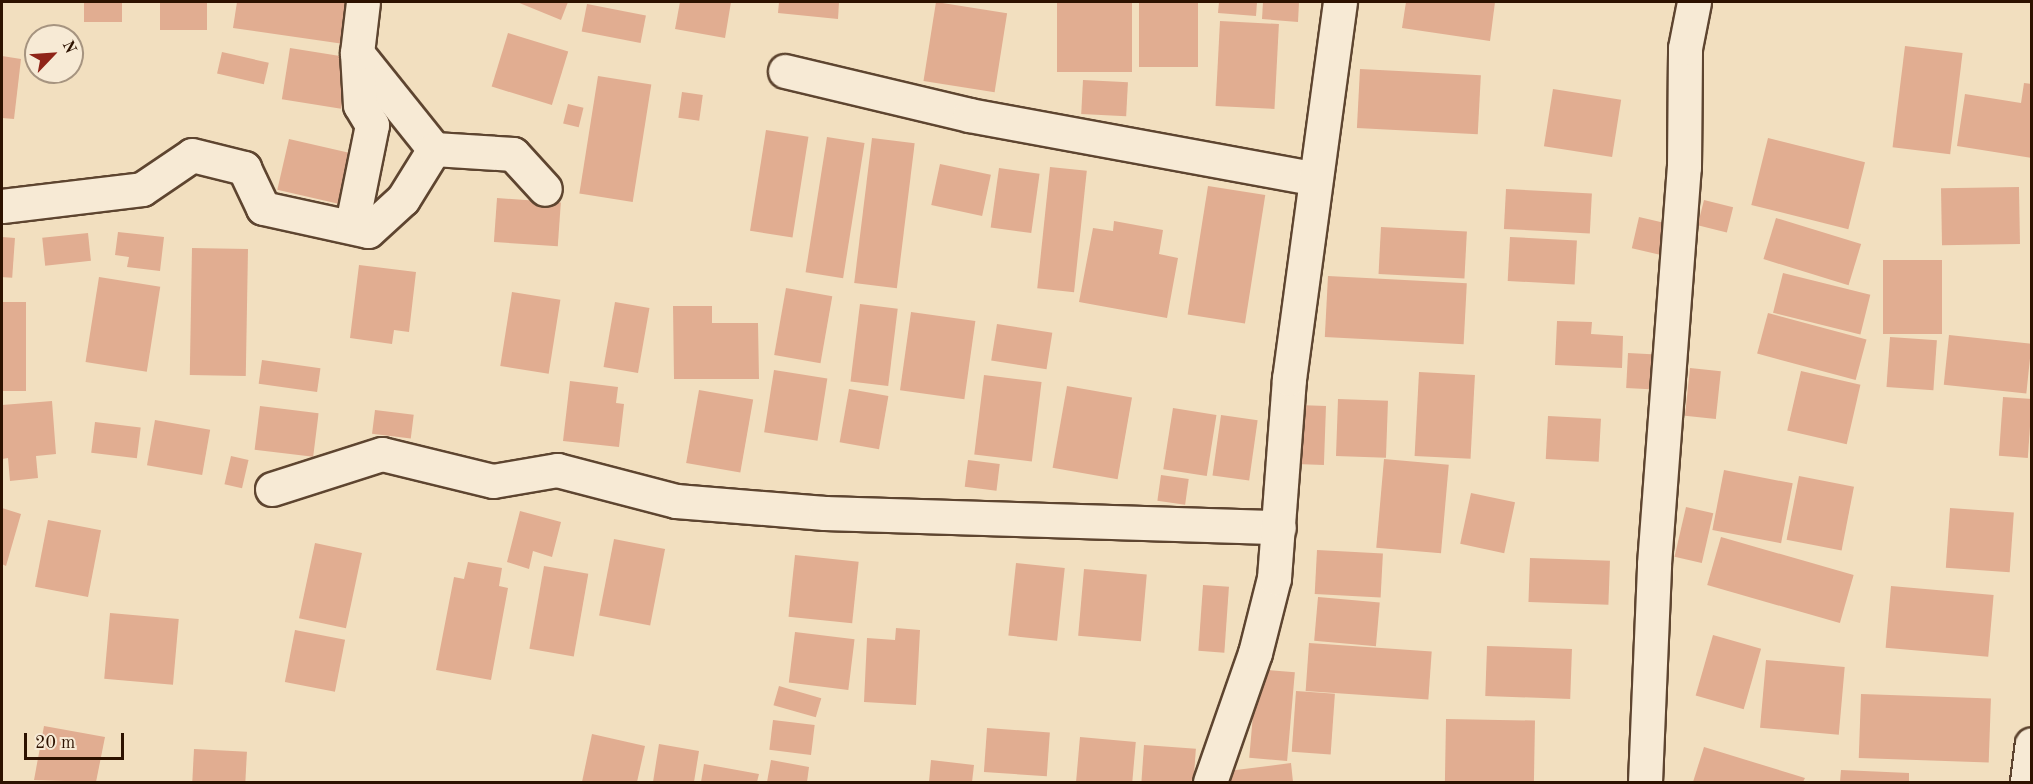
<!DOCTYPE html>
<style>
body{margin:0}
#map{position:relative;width:2033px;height:784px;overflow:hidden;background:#f2dfbf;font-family:"Old Standard TT",serif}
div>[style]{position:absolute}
.building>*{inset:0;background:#e1ad91;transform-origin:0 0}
.roads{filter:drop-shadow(2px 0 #5e4530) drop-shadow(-2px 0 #5e4530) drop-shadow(0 2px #5e4530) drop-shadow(0 -2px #5e4530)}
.street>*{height:33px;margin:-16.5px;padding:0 16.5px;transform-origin:16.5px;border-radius:16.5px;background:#f7ead5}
span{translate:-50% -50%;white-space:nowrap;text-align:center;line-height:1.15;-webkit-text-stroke:6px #f7ead5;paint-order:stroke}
.frame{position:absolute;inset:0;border:3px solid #2d1200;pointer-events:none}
.north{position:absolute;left:24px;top:24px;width:60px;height:60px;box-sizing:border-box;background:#f7ead5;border:2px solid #a69480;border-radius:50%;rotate:65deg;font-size:16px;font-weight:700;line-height:24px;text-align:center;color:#2d1200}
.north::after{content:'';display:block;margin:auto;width:21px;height:27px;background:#8f2418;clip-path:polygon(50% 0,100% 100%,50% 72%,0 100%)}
.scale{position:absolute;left:24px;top:733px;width:100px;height:27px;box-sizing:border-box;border:3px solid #2d1200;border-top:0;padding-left:8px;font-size:18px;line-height:21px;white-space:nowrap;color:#2d1200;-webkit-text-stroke:4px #f7ead5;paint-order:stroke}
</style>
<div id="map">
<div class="building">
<i style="left:84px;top:2px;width:38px;height:20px"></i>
<i style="left:160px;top:2px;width:47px;height:28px"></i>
<i style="clip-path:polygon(237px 2px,351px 2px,344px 44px,233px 28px)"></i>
<i style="clip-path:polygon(517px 2px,568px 2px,561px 20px)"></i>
<i style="clip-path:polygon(680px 2px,731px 2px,725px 38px,675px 29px)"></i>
<i style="clip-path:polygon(779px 2px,839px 2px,838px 19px,778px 13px)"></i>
<i style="left:936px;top:2px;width:72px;height:80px;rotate:9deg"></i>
<i style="left:1057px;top:2px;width:75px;height:70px"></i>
<i style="left:1139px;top:2px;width:59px;height:65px"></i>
<i style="clip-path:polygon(1219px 2px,1257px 2px,1256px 16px,1218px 13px)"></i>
<i style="clip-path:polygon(1263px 2px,1299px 2px,1298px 22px,1262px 19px)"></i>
<i style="clip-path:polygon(1406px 2px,1495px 2px,1490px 41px,1402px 28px)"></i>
<i style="left:587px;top:4px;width:60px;height:28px;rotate:11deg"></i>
<i style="left:1220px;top:21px;width:59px;height:85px;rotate:3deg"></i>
<i style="left:508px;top:33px;width:63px;height:56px;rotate:17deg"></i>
<i style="left:1905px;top:46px;width:58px;height:102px;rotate:7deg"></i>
<i style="left:290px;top:48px;width:60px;height:52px;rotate:9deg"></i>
<i style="left:222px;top:52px;width:48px;height:22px;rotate:13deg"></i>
<i style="clip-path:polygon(2px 56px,21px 59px,14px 119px,2px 118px)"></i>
<i style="left:1360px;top:69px;width:121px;height:59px;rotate:3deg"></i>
<i style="left:598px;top:76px;width:54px;height:119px;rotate:9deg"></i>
<i style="left:1083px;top:80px;width:45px;height:34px;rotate:3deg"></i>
<i style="clip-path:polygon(2024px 83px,2032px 84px,2032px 158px,1957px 146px,1965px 94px,2021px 103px)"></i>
<i style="left:1553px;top:89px;width:69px;height:58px;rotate:9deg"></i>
<i style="left:682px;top:92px;width:21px;height:26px;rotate:8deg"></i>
<i style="left:568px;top:104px;width:16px;height:20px;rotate:14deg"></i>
<i style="left:766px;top:130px;width:43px;height:102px;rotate:9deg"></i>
<i style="left:827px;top:137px;width:38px;height:137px;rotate:9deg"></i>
<i style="left:872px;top:138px;width:43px;height:146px;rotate:7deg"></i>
<i style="left:1768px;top:138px;width:100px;height:69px;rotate:14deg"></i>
<i style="left:289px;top:139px;width:66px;height:52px;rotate:13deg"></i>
<i style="left:940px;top:164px;width:52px;height:42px;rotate:12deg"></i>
<i style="left:1050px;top:167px;width:37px;height:122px;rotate:6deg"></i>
<i style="left:999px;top:168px;width:41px;height:60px;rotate:8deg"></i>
<i style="left:1208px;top:186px;width:58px;height:130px;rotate:9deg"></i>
<i style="left:2019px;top:187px;width:57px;height:78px;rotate:89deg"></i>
<i style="left:1506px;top:189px;width:86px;height:40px;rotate:3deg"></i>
<i style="left:497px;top:198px;width:64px;height:44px;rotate:4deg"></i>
<i style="left:1704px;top:200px;width:30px;height:26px;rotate:14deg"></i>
<i style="left:1639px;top:217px;width:31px;height:32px;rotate:13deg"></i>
<i style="left:1776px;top:218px;width:89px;height:43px;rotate:17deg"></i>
<i style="clip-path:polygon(1114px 221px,1163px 230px,1159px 254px,1178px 258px,1167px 318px,1079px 302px,1093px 228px,1113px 231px)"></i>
<i style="left:1381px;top:227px;width:86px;height:47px;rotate:3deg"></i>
<i style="clip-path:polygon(118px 232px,164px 237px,160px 271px,127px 267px,129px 257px,115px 255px)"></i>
<i style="left:88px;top:233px;width:28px;height:46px;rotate:84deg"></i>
<i style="left:2px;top:237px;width:13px;height:40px;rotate:4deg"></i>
<i style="left:1510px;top:237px;width:67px;height:44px;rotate:3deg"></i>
<i style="left:192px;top:248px;width:56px;height:127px;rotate:1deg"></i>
<i style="left:1883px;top:260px;width:59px;height:74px"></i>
<i style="clip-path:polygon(359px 265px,416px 272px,409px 332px,394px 330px,392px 344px,350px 338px)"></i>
<i style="left:1783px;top:273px;width:90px;height:41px;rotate:14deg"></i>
<i style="left:1328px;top:276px;width:139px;height:61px;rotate:3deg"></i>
<i style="left:99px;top:277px;width:62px;height:86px;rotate:9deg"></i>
<i style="left:786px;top:288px;width:47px;height:68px;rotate:10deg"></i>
<i style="left:512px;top:292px;width:49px;height:75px;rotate:9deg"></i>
<i style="left:2px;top:302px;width:24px;height:89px"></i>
<i style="left:615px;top:302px;width:35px;height:66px;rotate:10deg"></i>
<i style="left:860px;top:304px;width:38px;height:78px;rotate:7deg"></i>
<i style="clip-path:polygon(673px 306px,712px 306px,712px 323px,758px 323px,759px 379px,674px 379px)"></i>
<i style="left:911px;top:312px;width:65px;height:79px;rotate:8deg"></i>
<i style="left:1768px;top:313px;width:102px;height:42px;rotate:15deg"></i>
<i style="clip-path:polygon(1557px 321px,1592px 322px,1591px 334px,1623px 336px,1622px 368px,1555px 365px)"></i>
<i style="left:997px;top:324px;width:56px;height:37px;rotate:9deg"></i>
<i style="left:1949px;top:335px;width:83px;height:50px;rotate:6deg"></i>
<i style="left:1890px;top:337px;width:47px;height:50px;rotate:4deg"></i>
<i style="left:1628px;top:353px;width:33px;height:35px;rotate:3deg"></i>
<i style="left:262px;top:360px;width:59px;height:24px;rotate:8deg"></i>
<i style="left:1690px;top:368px;width:31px;height:48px;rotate:6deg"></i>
<i style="left:774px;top:370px;width:54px;height:63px;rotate:9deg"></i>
<i style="left:1801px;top:371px;width:61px;height:61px;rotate:13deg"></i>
<i style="left:1419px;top:372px;width:56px;height:84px;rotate:3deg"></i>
<i style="left:984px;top:375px;width:58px;height:80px;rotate:7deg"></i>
<i style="clip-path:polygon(570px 381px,618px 387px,616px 403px,624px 404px,619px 447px,563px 441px)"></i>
<i style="left:1067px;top:386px;width:66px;height:83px;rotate:10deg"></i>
<i style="left:849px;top:389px;width:40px;height:54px;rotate:10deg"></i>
<i style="left:699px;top:390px;width:55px;height:74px;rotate:10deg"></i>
<i style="left:2003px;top:397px;width:29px;height:59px;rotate:4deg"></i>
<i style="left:1338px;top:399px;width:50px;height:57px;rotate:2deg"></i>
<i style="clip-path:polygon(52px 401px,56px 454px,36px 456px,38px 478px,10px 481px,8px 458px,2px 459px,2px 405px)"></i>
<i style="left:1298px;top:405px;width:28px;height:59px;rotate:2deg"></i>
<i style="left:260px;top:406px;width:59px;height:44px;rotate:7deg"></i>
<i style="left:1173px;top:408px;width:44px;height:62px;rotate:9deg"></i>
<i style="left:375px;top:410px;width:39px;height:24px;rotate:7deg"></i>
<i style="left:1221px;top:415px;width:37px;height:61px;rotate:8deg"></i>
<i style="left:1548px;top:416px;width:53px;height:43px;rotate:3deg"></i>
<i style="left:155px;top:420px;width:56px;height:46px;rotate:10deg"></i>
<i style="left:95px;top:422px;width:46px;height:31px;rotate:7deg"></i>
<i style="left:231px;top:456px;width:18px;height:29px;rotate:13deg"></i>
<i style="left:1384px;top:459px;width:65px;height:89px;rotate:5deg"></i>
<i style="left:968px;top:460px;width:32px;height:27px;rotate:7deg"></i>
<i style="left:1724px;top:470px;width:70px;height:61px;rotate:11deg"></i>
<i style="left:1161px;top:475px;width:28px;height:26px;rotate:8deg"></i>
<i style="left:1799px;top:476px;width:56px;height:65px;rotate:11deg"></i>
<i style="left:1471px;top:493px;width:45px;height:52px;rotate:12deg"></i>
<i style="left:1686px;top:507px;width:28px;height:51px;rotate:13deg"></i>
<i style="clip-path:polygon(2px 508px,21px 514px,6px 566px,2px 564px)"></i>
<i style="left:1950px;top:508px;width:64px;height:60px;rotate:4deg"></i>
<i style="clip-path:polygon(520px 511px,561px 522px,552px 557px,533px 551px,529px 569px,507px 562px)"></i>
<i style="left:48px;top:520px;width:54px;height:68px;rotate:11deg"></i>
<i style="left:1721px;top:537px;width:138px;height:50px;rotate:16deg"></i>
<i style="left:614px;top:539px;width:52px;height:78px;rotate:11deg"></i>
<i style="left:315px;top:543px;width:48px;height:77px;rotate:12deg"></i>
<i style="left:1317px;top:550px;width:66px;height:44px;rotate:3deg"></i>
<i style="left:795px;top:555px;width:64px;height:62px;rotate:6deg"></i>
<i style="left:1530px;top:558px;width:80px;height:44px;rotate:2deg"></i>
<i style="clip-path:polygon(468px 562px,502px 568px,499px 586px,508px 588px,491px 680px,436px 670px,454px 577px,464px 579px)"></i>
<i style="left:1016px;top:563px;width:49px;height:73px;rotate:6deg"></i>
<i style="left:544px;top:566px;width:45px;height:84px;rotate:10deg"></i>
<i style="left:1084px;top:569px;width:63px;height:67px;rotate:5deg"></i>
<i style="left:1203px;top:585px;width:26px;height:66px;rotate:4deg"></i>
<i style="left:1891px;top:586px;width:103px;height:62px;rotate:5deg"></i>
<i style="left:1318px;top:597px;width:62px;height:44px;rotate:5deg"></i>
<i style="left:110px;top:613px;width:69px;height:66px;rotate:5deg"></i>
<i style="clip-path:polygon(896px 628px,920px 630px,916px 705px,864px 702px,867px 638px,895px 640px)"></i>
<i style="left:295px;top:630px;width:51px;height:53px;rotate:11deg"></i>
<i style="left:795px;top:632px;width:60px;height:51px;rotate:7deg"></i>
<i style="left:1713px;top:635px;width:50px;height:63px;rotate:16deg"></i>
<i style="left:1309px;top:643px;width:123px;height:48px;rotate:4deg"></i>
<i style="left:1487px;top:646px;width:85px;height:50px;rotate:2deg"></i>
<i style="left:1766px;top:660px;width:79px;height:68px;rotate:5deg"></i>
<i style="left:1257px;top:669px;width:38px;height:89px;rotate:5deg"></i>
<i style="left:779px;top:686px;width:44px;height:20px;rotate:16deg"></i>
<i style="left:1296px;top:691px;width:39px;height:61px;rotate:4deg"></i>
<i style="left:1861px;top:694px;width:130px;height:64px;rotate:2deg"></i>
<i style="left:1446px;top:719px;width:89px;height:63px;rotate:1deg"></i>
<i style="left:773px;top:720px;width:42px;height:30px;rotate:7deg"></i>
<i style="clip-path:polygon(44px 726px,105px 737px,96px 782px,34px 780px)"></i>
<i style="left:987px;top:728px;width:63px;height:44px;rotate:4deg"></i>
<i style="clip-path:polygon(592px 734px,645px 746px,637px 782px,582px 782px)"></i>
<i style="left:1080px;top:737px;width:56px;height:45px;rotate:5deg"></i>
<i style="clip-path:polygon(659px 744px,699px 751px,694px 782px,653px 782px)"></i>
<i style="left:1144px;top:745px;width:52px;height:37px;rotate:4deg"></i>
<i style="clip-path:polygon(1704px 747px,1805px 778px,1803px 782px,1693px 782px)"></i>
<i style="left:194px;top:749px;width:53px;height:33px;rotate:3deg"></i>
<i style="clip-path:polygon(771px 760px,809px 767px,807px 782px,767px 782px)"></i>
<i style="clip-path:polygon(931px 760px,974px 765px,972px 782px,929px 782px)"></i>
<i style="clip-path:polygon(1291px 763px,1293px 782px,1230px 782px,1228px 771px)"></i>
<i style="clip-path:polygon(704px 764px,759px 774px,757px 782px,701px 782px)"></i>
<i style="clip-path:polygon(1841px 770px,1909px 773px,1909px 782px,1840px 782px)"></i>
</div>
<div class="roads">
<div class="street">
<i style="left:357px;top:53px;width:123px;rotate:51.3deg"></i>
<i style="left:785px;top:71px;width:189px;rotate:13.4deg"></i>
<i style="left:969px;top:115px;width:350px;rotate:10.4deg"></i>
<i style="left:2px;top:206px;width:141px;rotate:-6.9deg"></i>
<i style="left:142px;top:189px;width:60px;rotate:-34.2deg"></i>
<i style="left:192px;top:155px;width:54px;rotate:14deg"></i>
<i style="left:244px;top:168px;width:44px;rotate:64.6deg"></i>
<i style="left:263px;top:208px;width:107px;rotate:12.4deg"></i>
<i style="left:368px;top:231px;width:47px;rotate:-42.4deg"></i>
<i style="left:403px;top:199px;width:59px;rotate:-58.2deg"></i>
<i style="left:434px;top:149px;width:79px;rotate:3.6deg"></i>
<i style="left:513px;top:154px;width:47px;rotate:47.6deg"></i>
<i style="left:352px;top:224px;width:101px;rotate:-78.6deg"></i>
<i style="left:372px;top:125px;width:23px;rotate:-121deg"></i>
<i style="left:360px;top:105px;width:52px;rotate:-93.3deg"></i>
<i style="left:357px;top:53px;width:51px;rotate:-83.3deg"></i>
<i style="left:272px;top:489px;width:115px;rotate:-17.7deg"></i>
<i style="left:382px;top:454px;width:114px;rotate:13.7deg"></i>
<i style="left:493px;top:481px;width:65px;rotate:-9.8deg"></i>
<i style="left:557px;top:470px;width:123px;rotate:14.6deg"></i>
<i style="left:676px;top:501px;width:149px;rotate:4.6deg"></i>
<i style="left:825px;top:513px;width:454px;rotate:1.8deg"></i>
<i style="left:1210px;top:782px;width:137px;rotate:-70.8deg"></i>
<i style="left:1255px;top:653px;width:77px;rotate:-75.8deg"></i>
<i style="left:1274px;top:578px;width:200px;rotate:-85.7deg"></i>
<i style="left:1289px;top:379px;width:380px;rotate:-82.3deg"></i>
<i style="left:1645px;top:782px;width:218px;rotate:-87.6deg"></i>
<i style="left:1654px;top:564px;width:398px;rotate:-85.7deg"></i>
<i style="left:1684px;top:167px;width:119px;rotate:-89.5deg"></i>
<i style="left:1685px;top:48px;width:47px;rotate:-78.9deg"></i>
<i style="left:2027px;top:782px;width:38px;rotate:-83deg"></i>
</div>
</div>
<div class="frame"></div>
<div class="north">N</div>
<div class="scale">20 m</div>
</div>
